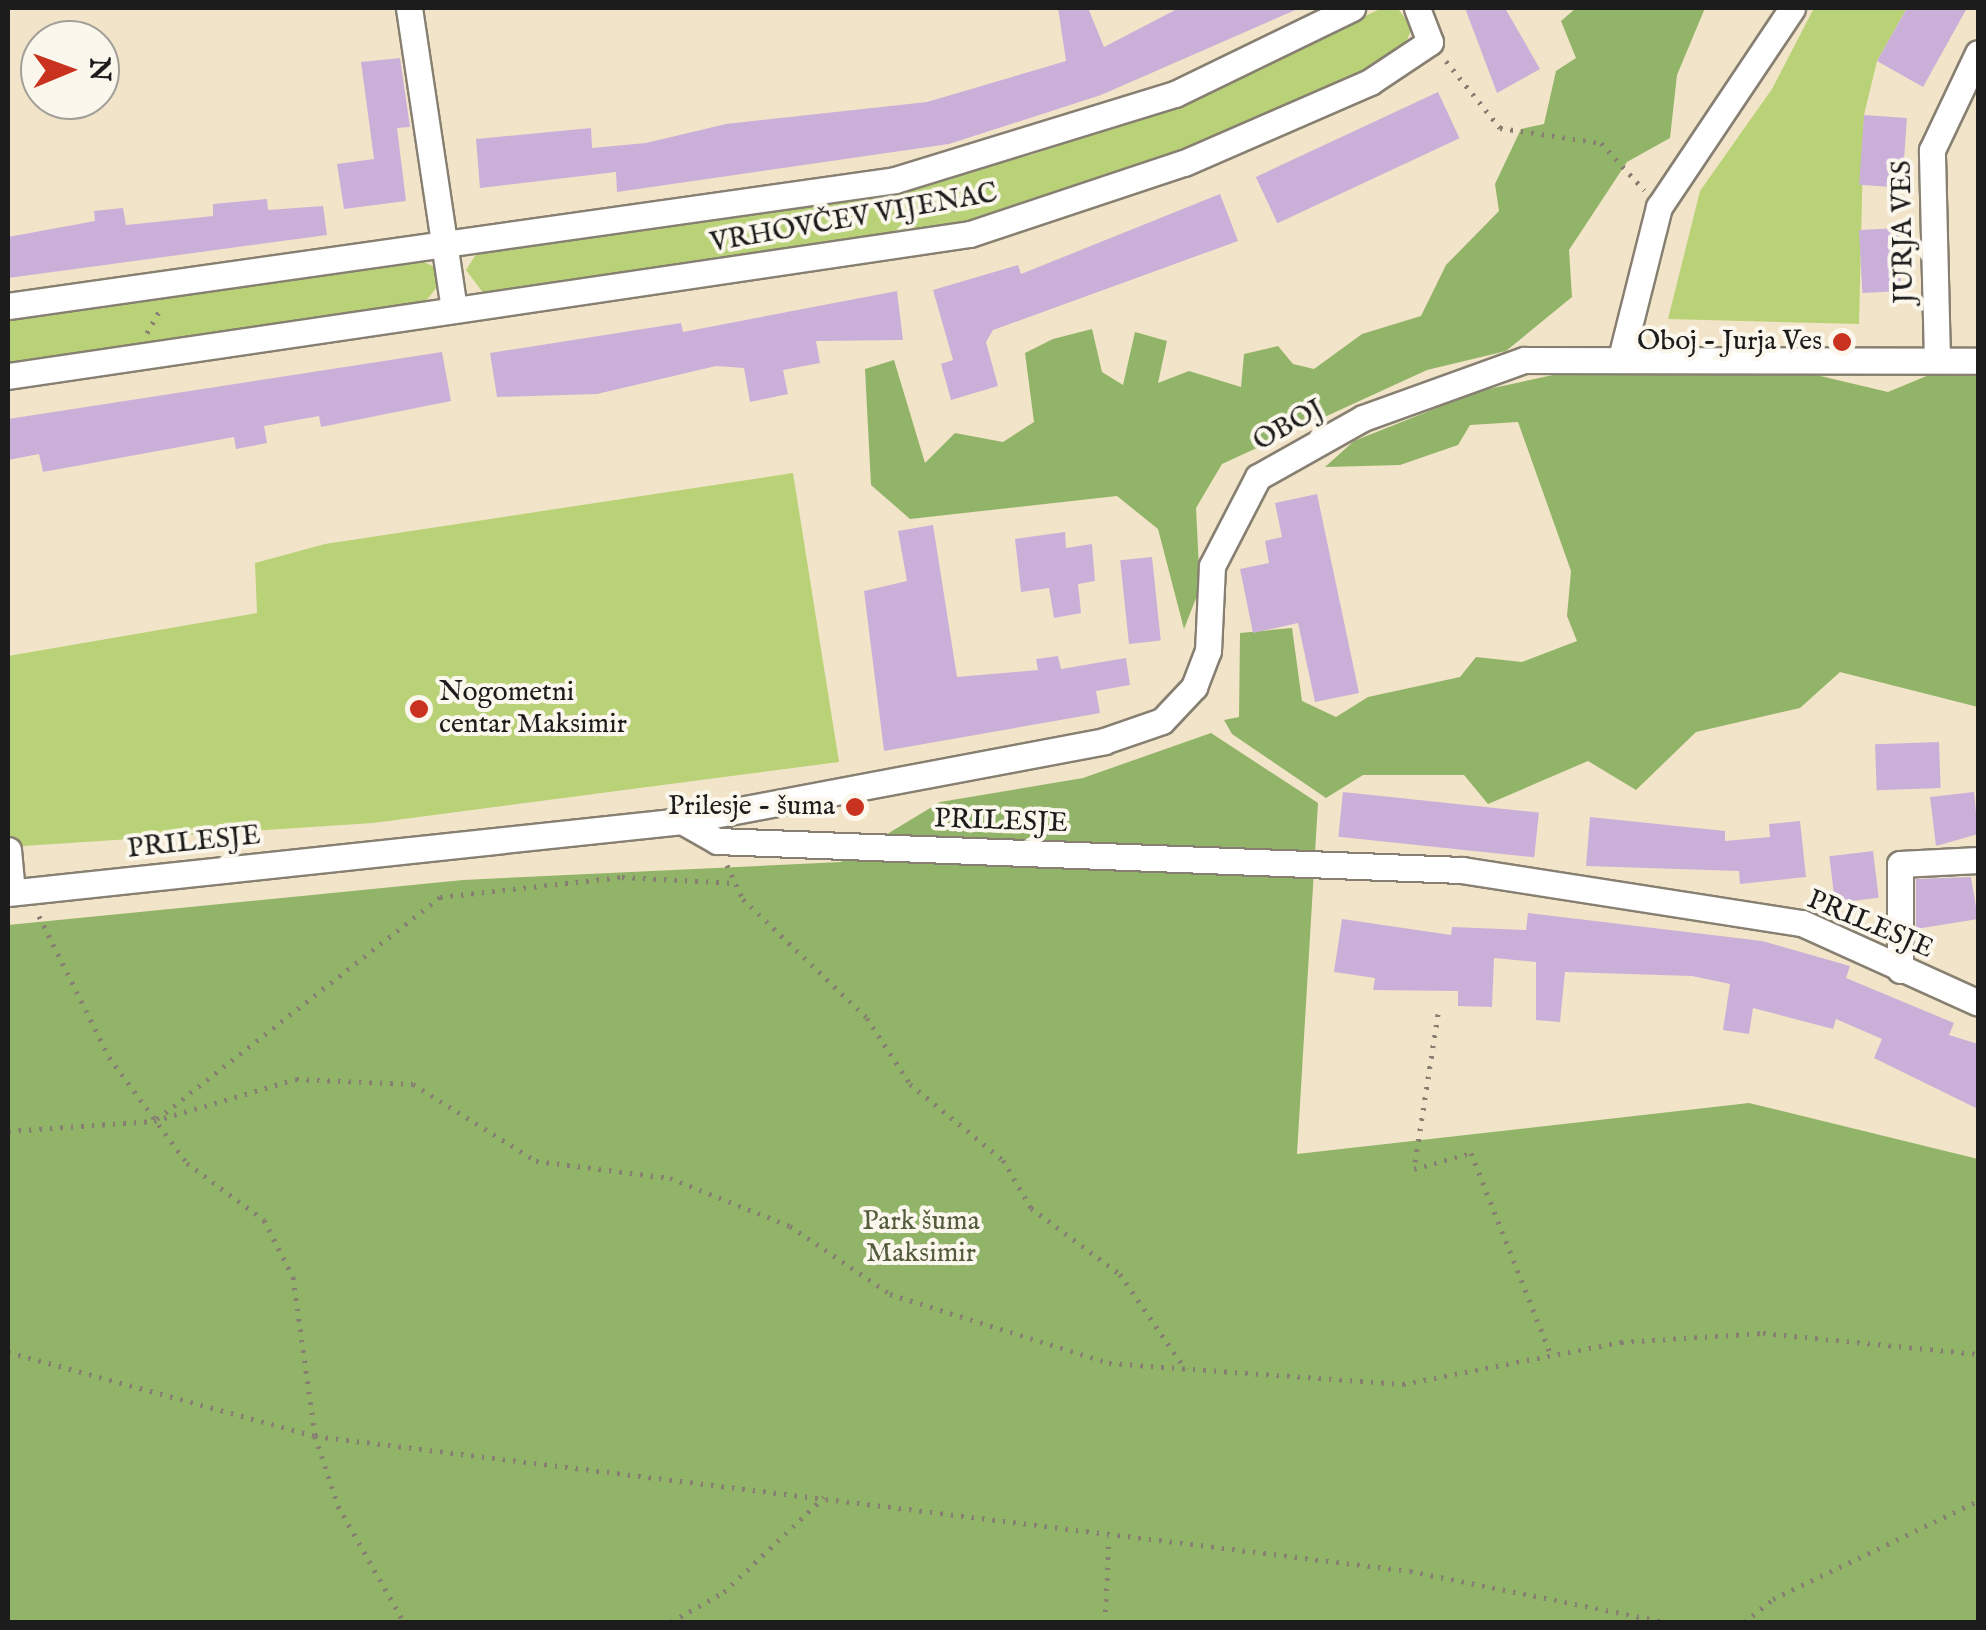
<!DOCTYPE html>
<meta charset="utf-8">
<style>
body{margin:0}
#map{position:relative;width:1986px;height:1630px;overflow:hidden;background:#f2e4c8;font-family:"IM FELL English",serif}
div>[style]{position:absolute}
.green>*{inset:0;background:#b9d277}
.forest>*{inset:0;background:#92b468}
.building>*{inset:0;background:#cab0d8;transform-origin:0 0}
.path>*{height:5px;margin-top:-2.5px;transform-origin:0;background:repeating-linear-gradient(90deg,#878072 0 2.5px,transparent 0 10.5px)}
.roads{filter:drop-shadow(2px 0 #878072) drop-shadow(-2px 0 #878072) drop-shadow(0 2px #878072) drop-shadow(0 -2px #878072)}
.minor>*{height:25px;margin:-12.5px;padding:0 12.5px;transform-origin:12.5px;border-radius:12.5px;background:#fff}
.dots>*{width:28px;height:28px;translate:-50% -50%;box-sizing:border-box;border:5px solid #fbf7ec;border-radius:50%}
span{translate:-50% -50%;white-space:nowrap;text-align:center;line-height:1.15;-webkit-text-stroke:8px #fbf7ec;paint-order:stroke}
.street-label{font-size:28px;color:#1c1c1c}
.poi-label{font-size:28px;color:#1c1c1c}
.right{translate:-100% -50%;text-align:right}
.left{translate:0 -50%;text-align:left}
.park-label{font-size:28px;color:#535c3c}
.frame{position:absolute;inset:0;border:10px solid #1c1c1c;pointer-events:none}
.north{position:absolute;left:20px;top:20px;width:100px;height:100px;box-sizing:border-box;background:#fbf7ec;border:2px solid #a29f99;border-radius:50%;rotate:89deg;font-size:28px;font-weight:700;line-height:40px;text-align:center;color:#1c1c1c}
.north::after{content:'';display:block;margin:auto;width:35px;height:45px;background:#c8321e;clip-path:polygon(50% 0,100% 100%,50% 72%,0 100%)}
</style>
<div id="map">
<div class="green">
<i style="clip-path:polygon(1382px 8px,1399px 10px,1412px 28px,1402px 52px,1213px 142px,978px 221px,484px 294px,466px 270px,480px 248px,1031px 155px,1190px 100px)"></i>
<i style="clip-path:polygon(1814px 8px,1907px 8px,1877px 61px,1864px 115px,1859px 324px,1668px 319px,1700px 191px,1772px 89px)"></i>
<i style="clip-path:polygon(417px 259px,435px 267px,440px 283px,422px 306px,8px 365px,8px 317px)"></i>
<i style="clip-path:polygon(793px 473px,839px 762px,373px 823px,8px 847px,8px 656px,257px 613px,255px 563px,325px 544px)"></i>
</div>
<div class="forest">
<i style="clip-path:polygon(1576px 8px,1705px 8px,1677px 75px,1670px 138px,1627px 162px,1569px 250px,1572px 297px,1506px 351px,1427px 370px,1222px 464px,1196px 508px,1200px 588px,1184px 629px,1158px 529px,1117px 496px,910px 519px,871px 485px,865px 369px,894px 360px,925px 463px,955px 433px,1003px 442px,1034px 422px,1025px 353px,1053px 339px,1092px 329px,1102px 372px,1123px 385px,1135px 332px,1167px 341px,1158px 383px,1189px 371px,1241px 387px,1244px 354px,1278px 346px,1293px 364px,1314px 369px,1362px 334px,1421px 316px,1446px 265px,1499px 211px,1495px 184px,1521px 129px,1544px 124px,1556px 71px,1576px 58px,1561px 21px)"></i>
<i style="clip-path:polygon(1752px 360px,1888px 392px,1929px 375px,1978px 376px,1978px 707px,1840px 672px,1800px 708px,1696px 732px,1636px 790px,1588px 761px,1488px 804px,1464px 775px,1363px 775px,1326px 798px,1232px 734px,1224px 720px,1239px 717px,1240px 633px,1292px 628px,1302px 701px,1336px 717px,1368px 697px,1460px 677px,1476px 657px,1522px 662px,1577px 641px,1567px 616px,1571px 571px,1518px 422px,1470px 425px,1458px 445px,1400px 465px,1325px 467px,1354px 441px,1479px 391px,1586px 368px,1726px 373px)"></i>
<i style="clip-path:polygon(1211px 733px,1318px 803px,1297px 1154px,1749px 1103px,1978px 1159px,1978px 1622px,8px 1622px,8px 925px,463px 880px,841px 862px,940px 802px,1083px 778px)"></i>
</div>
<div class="building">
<i style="clip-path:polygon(1058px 8px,1088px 8px,1104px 47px,1179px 8px,1300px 8px,1101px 95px,949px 144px,617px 192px,616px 172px,480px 188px,476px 139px,591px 128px,592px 148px,646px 143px,726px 124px,927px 102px,1066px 61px)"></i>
<i style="clip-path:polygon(1465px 8px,1505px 8px,1540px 69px,1497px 93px)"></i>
<i style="clip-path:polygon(1907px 8px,1967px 8px,1923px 87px,1877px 61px)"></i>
<i style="clip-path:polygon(400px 58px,410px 127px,397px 128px,406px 201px,344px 209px,337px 164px,374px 159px,361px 62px)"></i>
<i style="left:1438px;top:92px;width:51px;height:201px;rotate:65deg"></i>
<i style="left:1864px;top:115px;width:43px;height:70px;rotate:4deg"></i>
<i style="clip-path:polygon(1220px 194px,1238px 241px,993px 330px,986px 342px,998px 386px,951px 400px,941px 364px,953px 360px,933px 290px,1018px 265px,1021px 274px)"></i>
<i style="clip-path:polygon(267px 199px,268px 210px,323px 206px,327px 235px,8px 278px,8px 237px,95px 221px,94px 211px,123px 208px,126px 225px,213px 216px,213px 204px)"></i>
<i style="left:1898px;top:228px;width:63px;height:39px;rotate:87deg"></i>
<i style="clip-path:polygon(897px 291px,903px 340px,816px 341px,820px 363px,783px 370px,788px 394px,750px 402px,744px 368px,716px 366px,597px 394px,497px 397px,490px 353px,681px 323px,683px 332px)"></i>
<i style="clip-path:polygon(442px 352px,451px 401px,321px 427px,319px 416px,264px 426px,267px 443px,236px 449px,234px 437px,43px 472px,39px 454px,8px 460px,8px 419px)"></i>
<i style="clip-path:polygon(1317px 494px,1359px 693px,1315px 702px,1298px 623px,1253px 633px,1240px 569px,1269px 563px,1265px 541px,1282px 537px,1275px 503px)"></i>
<i style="clip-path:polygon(933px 525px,957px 677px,1038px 670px,1036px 659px,1058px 656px,1061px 669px,1126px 658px,1130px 685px,1096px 691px,1100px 713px,884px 751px,864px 591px,907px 581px,898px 531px)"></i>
<i style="clip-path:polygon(1065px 532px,1066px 548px,1092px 544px,1095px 581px,1078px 584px,1081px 613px,1054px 618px,1049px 588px,1021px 592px,1015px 539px)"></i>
<i style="left:1152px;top:557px;width:84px;height:32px;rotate:84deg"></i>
<i style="left:1939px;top:742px;width:46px;height:64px;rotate:88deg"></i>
<i style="left:1343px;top:792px;width:197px;height:45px;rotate:6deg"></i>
<i style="clip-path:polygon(1974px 792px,1978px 834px,1936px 846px,1930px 797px)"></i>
<i style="clip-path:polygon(1590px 817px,1725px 831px,1725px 841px,1770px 837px,1769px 824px,1800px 821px,1806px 877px,1740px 884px,1739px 871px,1586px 866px)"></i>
<i style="left:1873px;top:851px;width:47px;height:44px;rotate:83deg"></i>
<i style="clip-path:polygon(1971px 877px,1978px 919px,1916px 929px,1916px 879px)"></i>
<i style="clip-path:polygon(1528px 913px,1762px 941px,1850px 966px,1846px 978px,1954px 1023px,1949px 1035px,1978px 1044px,1978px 1109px,1874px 1058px,1882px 1039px,1836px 1019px,1833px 1029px,1753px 1008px,1749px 1034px,1723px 1030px,1730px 984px,1692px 976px,1565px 972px,1560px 1022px,1536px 1020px,1536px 962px,1494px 958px,1492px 1007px,1458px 1006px,1458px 991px,1373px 990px,1375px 978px,1334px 972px,1342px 919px,1451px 935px,1452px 927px,1526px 930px)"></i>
</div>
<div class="path">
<i style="left:1446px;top:61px;width:86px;rotate:51.1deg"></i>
<i style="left:1500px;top:128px;width:102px;rotate:8.4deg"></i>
<i style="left:1601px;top:143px;width:64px;rotate:47.5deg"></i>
<i style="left:951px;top:189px;width:23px;rotate:77deg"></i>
<i style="left:908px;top:209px;width:43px;rotate:-9.5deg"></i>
<i style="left:147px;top:333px;width:26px;rotate:-61deg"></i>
<i style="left:727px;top:865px;width:38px;rotate:65deg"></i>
<i style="left:743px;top:899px;width:172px;rotate:43.8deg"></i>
<i style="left:867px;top:1018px;width:79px;rotate:56.9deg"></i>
<i style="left:910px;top:1084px;width:120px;rotate:39.3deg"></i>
<i style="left:1003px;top:1160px;width:56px;rotate:59.7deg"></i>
<i style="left:1031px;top:1208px;width:111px;rotate:36.6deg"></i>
<i style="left:1120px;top:1274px;width:116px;rotate:55.5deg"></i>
<i style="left:39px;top:916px;width:157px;rotate:63.6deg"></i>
<i style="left:109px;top:1057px;width:132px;rotate:53.7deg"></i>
<i style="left:187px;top:1163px;width:96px;rotate:36.5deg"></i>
<i style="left:264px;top:1220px;width:64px;rotate:63deg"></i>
<i style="left:293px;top:1277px;width:161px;rotate:82.1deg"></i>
<i style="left:315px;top:1436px;width:74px;rotate:71.8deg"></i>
<i style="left:338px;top:1506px;width:133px;rotate:60.4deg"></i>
<i style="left:1438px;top:1014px;width:157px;rotate:98.8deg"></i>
<i style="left:1414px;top:1169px;width:59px;rotate:-15.7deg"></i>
<i style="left:1471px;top:1153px;width:215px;rotate:68.4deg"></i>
<i style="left:157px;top:1119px;width:360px;rotate:-38.1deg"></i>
<i style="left:440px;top:897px;width:183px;rotate:-6.3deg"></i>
<i style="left:622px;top:877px;width:114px;rotate:3deg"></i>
<i style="left:8px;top:1131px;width:146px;rotate:-3.9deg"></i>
<i style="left:154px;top:1121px;width:148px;rotate:-16.5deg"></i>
<i style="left:296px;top:1079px;width:117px;rotate:2.4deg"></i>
<i style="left:413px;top:1084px;width:145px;rotate:32deg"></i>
<i style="left:536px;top:1161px;width:135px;rotate:7.2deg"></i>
<i style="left:670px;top:1178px;width:129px;rotate:21.8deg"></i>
<i style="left:790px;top:1226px;width:121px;rotate:34.2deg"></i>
<i style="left:890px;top:1294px;width:230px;rotate:17.5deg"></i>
<i style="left:1109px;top:1363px;width:295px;rotate:4.1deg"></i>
<i style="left:1403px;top:1384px;width:222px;rotate:-10.9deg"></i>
<i style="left:1621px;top:1342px;width:142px;rotate:-3.6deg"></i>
<i style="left:1763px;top:1333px;width:216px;rotate:5.6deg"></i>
<i style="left:8px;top:1352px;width:318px;rotate:15.3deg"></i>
<i style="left:315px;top:1436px;width:1103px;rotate:7.03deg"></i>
<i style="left:1410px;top:1571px;width:261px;rotate:11.3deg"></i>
<i style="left:671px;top:1622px;width:61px;rotate:-29.5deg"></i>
<i style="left:724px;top:1592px;width:138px;rotate:-43.5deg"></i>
<i style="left:1105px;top:1622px;width:84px;rotate:-87.3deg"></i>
<i style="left:1744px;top:1622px;width:37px;rotate:-38deg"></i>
<i style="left:1773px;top:1599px;width:227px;rotate:-25.6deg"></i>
</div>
<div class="roads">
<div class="minor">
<i style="left:409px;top:8px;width:303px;rotate:81.5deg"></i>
<i style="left:8px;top:306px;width:896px;rotate:-8.08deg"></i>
<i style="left:895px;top:180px;width:293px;rotate:-17.1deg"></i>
<i style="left:1175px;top:94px;width:197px;rotate:-25.9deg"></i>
<i style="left:1622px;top:354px;width:152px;rotate:-75.9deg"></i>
<i style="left:1659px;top:207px;width:239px;rotate:-56.2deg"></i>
<i style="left:1937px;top:360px;width:210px;rotate:-91.4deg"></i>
<i style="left:1932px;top:150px;width:107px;rotate:-64.6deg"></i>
<i style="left:8px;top:376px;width:972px;rotate:-8.4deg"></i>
<i style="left:970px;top:234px;width:225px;rotate:-18.4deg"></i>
<i style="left:1184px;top:163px;width:203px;rotate:-23.5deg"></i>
<i style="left:1370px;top:82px;width:72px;rotate:-33.7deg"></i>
<i style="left:1430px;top:42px;width:36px;rotate:-111deg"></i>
<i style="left:682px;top:821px;width:40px;rotate:29.7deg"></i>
<i style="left:717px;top:841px;width:746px;rotate:2.23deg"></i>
<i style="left:1462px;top:870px;width:344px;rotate:8.9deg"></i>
<i style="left:1802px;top:923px;width:193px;rotate:24.4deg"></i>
<i style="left:8px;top:850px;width:42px;rotate:84.6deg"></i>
<i style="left:8px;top:893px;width:678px;rotate:-6.1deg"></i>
<i style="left:682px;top:821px;width:430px;rotate:-10.7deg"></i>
<i style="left:1104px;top:741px;width:61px;rotate:-19deg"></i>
<i style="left:1162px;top:721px;width:47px;rotate:-46.7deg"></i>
<i style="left:1194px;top:687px;width:39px;rotate:-69deg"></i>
<i style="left:1208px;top:651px;width:85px;rotate:-87.3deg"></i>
<i style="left:1212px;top:566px;width:100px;rotate:-62.7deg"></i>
<i style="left:1258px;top:477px;width:120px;rotate:-29.3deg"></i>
<i style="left:1363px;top:418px;width:171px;rotate:-19.8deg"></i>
<i style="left:1524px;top:360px;width:454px;rotate:0.1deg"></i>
<i style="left:1900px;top:970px;width:106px;rotate:-90deg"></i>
<i style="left:1900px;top:864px;width:78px;rotate:-2.9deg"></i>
</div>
</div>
<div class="dots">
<i style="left:1842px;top:342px;background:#c8321e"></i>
<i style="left:419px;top:709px;background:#c8321e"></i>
<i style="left:855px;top:807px;background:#c8321e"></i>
</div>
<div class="street-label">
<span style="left:854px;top:219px;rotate:-10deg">VRHOVČEV VIJENAC</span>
<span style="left:1904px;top:232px;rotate:-91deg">JURJA VES</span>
<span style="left:1289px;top:426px;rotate:-29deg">OBOJ</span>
<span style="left:1001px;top:822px;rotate:2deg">PRILESJE</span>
<span style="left:194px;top:843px;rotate:-6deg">PRILESJE</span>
<span style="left:1870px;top:925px;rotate:23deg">PRILESJE</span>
</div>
<div class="poi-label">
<span class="right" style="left:1822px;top:342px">Oboj - Jurja Ves</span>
<span class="left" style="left:439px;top:709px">Nogometni<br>centar Maksimir</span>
<span class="right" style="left:835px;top:807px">Prilesje - šuma</span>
</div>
<div class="park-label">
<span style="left:921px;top:1238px">Park šuma<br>Maksimir</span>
</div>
<div class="frame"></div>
<div class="north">N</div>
</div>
